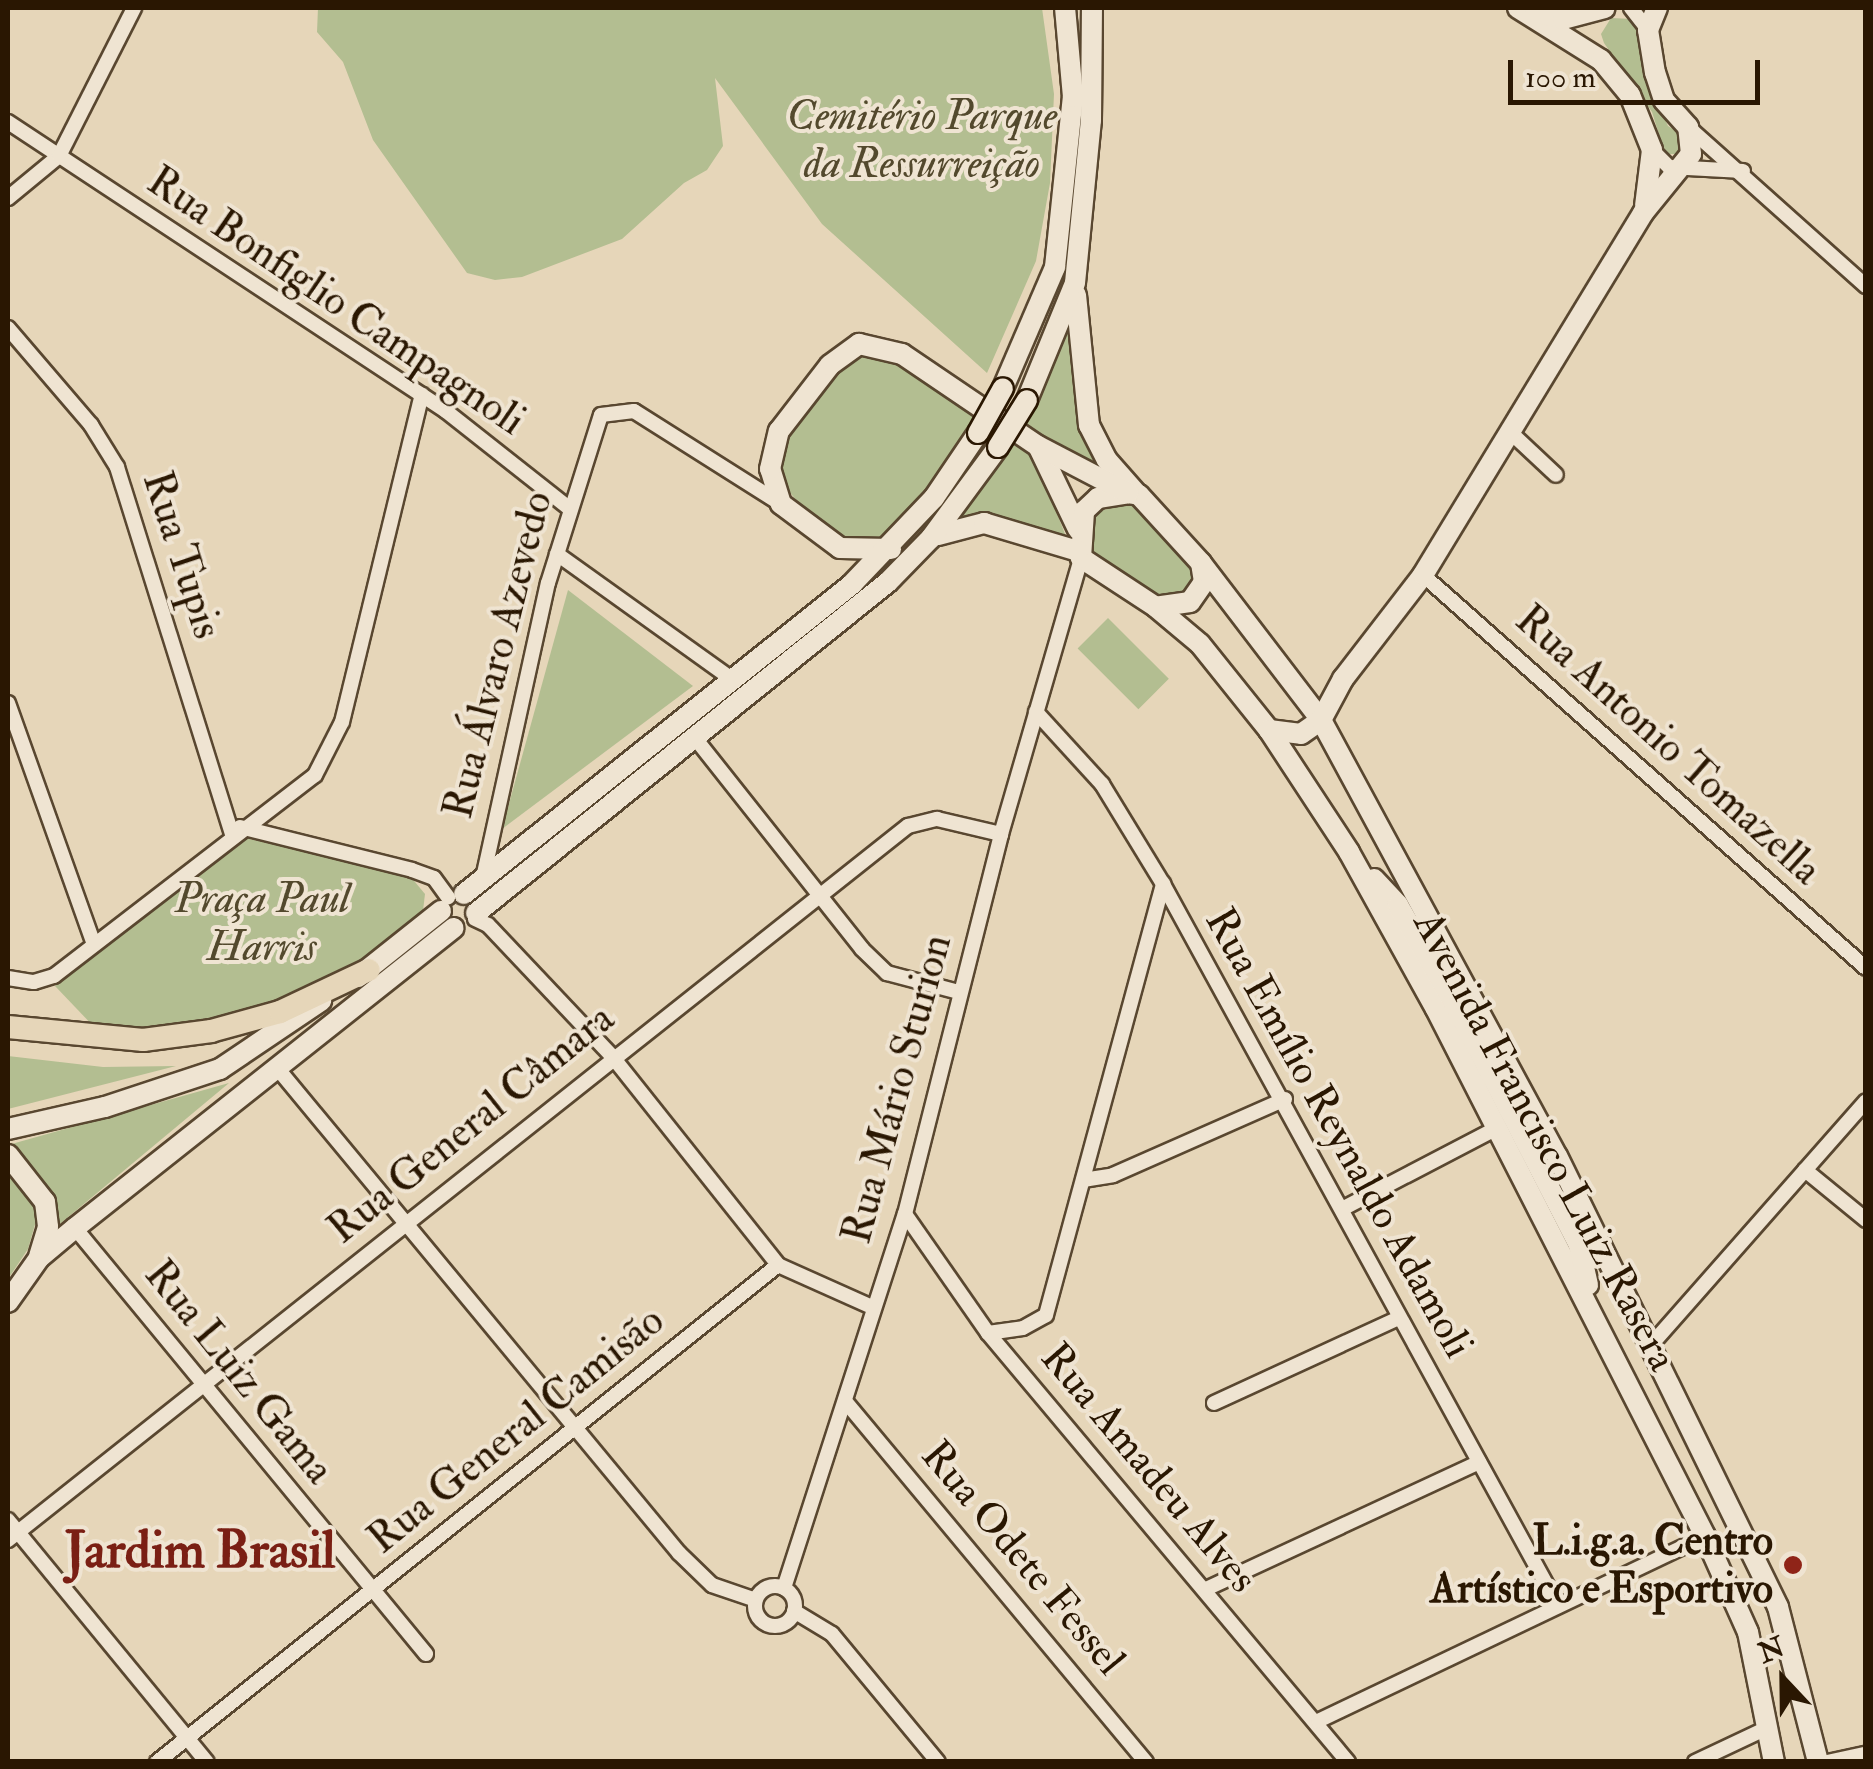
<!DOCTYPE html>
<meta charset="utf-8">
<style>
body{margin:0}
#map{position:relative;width:1873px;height:1769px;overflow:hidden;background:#e6d6b9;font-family:"IM FELL Double Pica",serif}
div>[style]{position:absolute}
.green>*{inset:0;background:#b3be91;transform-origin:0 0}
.roads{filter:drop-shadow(2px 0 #594730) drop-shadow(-2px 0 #594730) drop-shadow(0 2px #594730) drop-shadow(0 -2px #594730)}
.street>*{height:14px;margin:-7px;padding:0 7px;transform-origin:7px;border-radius:7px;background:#efe4d2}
.street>.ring{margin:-7px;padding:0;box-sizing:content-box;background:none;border:14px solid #efe4d2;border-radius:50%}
.secondary>*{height:20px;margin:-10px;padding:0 10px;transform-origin:10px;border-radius:10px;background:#efe4d2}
.primary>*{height:22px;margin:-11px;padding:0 11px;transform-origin:11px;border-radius:11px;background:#e6d6b9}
.bridges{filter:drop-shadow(2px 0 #2a1702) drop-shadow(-2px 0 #2a1702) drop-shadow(0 2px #2a1702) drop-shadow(0 -2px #2a1702)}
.secondary-bridge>*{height:20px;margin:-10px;padding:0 10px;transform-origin:10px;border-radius:10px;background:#efe4d2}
.dots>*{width:28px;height:28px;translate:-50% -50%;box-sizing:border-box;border:5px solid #efe4d2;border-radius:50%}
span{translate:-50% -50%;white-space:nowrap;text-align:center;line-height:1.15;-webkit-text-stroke:8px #efe4d2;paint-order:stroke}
.park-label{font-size:42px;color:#53492d;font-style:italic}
.street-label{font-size:42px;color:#2a1702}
.poi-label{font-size:42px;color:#2a1702;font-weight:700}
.right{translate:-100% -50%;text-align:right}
.district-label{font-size:52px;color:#7a1f14;font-weight:700}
.frame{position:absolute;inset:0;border:10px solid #2a1702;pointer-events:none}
.north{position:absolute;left:1733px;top:1629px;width:100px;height:100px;-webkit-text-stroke:8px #efe4d2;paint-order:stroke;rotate:338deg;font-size:28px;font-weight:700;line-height:40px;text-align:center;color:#2a1702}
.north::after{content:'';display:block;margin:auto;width:35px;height:45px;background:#2a1702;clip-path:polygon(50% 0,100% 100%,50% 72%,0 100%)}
.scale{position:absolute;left:1508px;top:60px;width:252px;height:45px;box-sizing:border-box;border:5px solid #2a1702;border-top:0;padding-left:12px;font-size:30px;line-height:35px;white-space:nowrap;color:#2a1702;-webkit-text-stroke:8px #efe4d2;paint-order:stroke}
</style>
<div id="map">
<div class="green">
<i style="clip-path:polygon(318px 8px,1042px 8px,1054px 94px,1050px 183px,1036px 261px,987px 373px,822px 224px,715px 78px,723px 146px,707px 170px,684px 183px,622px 239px,522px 277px,495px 280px,467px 273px,373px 140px,343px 62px,317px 32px)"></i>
<i style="clip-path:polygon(1611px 18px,1632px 19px,1639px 27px,1647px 80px,1668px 126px,1681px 134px,1682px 154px,1665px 154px,1652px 112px,1604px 43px,1601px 34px)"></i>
<i style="clip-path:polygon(1068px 327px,1079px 430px,1115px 478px,1021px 424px)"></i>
<i style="clip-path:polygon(862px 357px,889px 357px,979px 416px,887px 541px,844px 538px,801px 506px,783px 484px,778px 458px,781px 444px,844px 364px)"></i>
<i style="clip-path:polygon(1013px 438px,1034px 455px,1067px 539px,991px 517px,956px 519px)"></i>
<i style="clip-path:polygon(1132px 502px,1191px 564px,1196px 579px,1189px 593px,1155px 596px,1085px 547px,1090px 514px)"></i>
<i style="clip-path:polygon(568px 590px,693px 686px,502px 829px)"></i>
<i style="left:1108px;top:618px;width:86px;height:43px;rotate:45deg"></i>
<i style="clip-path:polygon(241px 837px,410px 876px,425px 894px,422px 919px,360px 967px,277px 1004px,183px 1029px,97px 1030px,55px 986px)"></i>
<i style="clip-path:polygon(8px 1056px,103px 1067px,176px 1066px,8px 1109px)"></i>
<i style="clip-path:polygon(229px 1083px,55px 1228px,52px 1199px,39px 1174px,8px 1145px)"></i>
<i style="clip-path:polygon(8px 1166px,34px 1199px,36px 1221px,28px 1249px,8px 1279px)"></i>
</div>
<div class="roads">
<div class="street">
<i style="left:1631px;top:8px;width:28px;rotate:52deg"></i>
<i style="left:8px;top:122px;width:525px;rotate:33.42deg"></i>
<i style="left:446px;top:411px;width:158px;rotate:38.3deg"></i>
<i style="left:1688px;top:127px;width:239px;rotate:41.8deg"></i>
<i style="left:1652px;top:150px;width:24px;rotate:45deg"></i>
<i style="left:1669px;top:167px;width:74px;rotate:3.1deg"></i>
<i style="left:8px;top:198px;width:66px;rotate:-39.5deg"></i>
<i style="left:59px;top:156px;width:166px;rotate:-63.1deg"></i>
<i style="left:8px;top:328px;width:128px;rotate:49.4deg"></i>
<i style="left:91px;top:425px;width:49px;rotate:58.2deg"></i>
<i style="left:117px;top:467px;width:385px;rotate:72.6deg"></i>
<i style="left:1509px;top:431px;width:64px;rotate:43.1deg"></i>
<i style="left:557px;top:554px;width:216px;rotate:35.6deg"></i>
<i style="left:1423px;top:575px;width:592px;rotate:41.58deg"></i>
<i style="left:8px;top:703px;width:256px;rotate:70.4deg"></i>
<i style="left:1036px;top:712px;width:98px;rotate:47.5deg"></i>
<i style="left:1102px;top:784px;width:117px;rotate:58.6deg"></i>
<i style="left:1163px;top:884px;width:821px;rotate:61.31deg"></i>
<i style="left:695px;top:738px;width:269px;rotate:51.6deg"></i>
<i style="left:862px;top:949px;width:35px;rotate:44deg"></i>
<i style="left:887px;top:973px;width:74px;rotate:14.8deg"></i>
<i style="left:240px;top:827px;width:177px;rotate:14deg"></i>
<i style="left:412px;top:870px;width:23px;rotate:20deg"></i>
<i style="left:434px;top:878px;width:24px;rotate:54deg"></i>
<i style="left:483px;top:878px;width:302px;rotate:-77.6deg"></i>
<i style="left:548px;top:583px;width:176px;rotate:-72.5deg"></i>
<i style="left:601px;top:415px;width:33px;rotate:-7deg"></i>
<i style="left:634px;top:411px;width:174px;rotate:32.3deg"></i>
<i style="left:475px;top:919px;width:14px;rotate:25deg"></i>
<i style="left:488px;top:925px;width:180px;rotate:46.6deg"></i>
<i style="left:612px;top:1056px;width:267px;rotate:51.5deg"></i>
<i style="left:778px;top:1265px;width:103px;rotate:24.1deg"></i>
<i style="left:8px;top:978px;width:26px;rotate:9deg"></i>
<i style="left:34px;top:982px;width:21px;rotate:-17deg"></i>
<i style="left:54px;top:976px;width:329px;rotate:-37.6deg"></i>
<i style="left:315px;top:775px;width:59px;rotate:-63deg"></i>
<i style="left:342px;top:722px;width:337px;rotate:-76.3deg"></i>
<i style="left:278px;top:1069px;width:629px;rotate:50.36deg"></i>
<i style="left:679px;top:1553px;width:46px;rotate:44.1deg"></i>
<i style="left:712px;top:1585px;width:46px;rotate:18.8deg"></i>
<i style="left:1805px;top:1170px;width:79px;rotate:39.3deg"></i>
<i style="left:1083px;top:1180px;width:30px;rotate:-9deg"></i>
<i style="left:1113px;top:1175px;width:188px;rotate:-23.8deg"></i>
<i style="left:1342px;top:1209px;width:175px;rotate:-27.6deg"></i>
<i style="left:905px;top:1214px;width:145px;rotate:55.1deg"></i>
<i style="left:988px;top:1333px;width:560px;rotate:50deg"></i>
<i style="left:75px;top:1228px;width:552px;rotate:50.51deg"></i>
<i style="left:988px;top:1333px;width:35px;rotate:-8deg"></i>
<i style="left:1023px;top:1328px;width:26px;rotate:-29deg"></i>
<i style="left:1046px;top:1315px;width:447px;rotate:-74.8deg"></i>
<i style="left:1651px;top:1345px;width:325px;rotate:-48.6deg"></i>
<i style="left:845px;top:1401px;width:470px;rotate:50.2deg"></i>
<i style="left:1214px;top:1403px;width:204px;rotate:-24.7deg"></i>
<i style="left:8px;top:1520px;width:313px;rotate:50.6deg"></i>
<i style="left:8px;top:1540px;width:1149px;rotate:-38.43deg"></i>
<i style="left:908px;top:826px;width:30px;rotate:-14deg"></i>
<i style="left:937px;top:819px;width:66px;rotate:13.2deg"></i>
<i class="ring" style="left:755px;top:1586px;width:26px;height:26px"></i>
<i style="left:784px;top:1588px;width:393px;rotate:-72.1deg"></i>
<i style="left:905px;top:1214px;width:392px;rotate:-75.8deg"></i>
<i style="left:1001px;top:834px;width:287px;rotate:-73.8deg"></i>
<i style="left:1206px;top:1589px;width:301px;rotate:-24.9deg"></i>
<i style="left:794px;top:1611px;width:44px;rotate:31.2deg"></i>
<i style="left:832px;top:1634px;width:166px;rotate:50.4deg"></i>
<i style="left:1318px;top:1721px;width:429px;rotate:-25.5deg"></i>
<i style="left:157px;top:1762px;width:795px;rotate:-38.67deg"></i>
<i style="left:1695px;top:1762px;width:82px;rotate:-25.3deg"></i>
<i style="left:1827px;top:1762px;width:40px;rotate:-12deg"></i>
</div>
<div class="secondary">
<i style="left:1518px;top:8px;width:98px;rotate:32.1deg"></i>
<i style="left:1601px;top:60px;width:45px;rotate:50.4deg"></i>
<i style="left:1630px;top:95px;width:59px;rotate:68.2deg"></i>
<i style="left:1652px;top:150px;width:56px;rotate:97.1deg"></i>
<i style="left:1535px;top:12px;width:29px;rotate:14deg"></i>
<i style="left:1563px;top:19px;width:43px;rotate:-14.7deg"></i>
<i style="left:1076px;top:295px;width:131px;rotate:84.3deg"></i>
<i style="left:1089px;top:425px;width:39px;rotate:63deg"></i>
<i style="left:1107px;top:460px;width:45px;rotate:48.6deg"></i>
<i style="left:1003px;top:388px;width:132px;rotate:-66.7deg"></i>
<i style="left:1055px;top:267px;width:171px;rotate:-84deg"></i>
<i style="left:1073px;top:97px;width:89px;rotate:-95.1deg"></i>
<i style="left:1027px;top:400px;width:126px;rotate:-67.7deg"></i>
<i style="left:1075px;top:283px;width:164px;rotate:-84.4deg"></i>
<i style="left:1091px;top:120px;width:112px;rotate:-89.5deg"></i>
<i style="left:1039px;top:448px;width:90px;rotate:64.3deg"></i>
<i style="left:1128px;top:493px;width:11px;rotate:10deg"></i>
<i style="left:1139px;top:495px;width:92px;rotate:47.6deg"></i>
<i style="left:1201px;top:563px;width:19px;rotate:81deg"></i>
<i style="left:1204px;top:582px;width:24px;rotate:125deg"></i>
<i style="left:1190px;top:602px;width:34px;rotate:172deg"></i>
<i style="left:1156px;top:607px;width:90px;rotate:-146.8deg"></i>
<i style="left:1081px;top:558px;width:47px;rotate:-86.3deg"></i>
<i style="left:1084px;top:511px;width:19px;rotate:-43deg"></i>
<i style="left:1098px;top:498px;width:30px;rotate:-9deg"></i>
<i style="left:938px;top:535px;width:48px;rotate:-14.6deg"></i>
<i style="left:984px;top:523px;width:98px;rotate:16.6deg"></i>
<i style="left:891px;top:549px;width:51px;rotate:-178.9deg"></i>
<i style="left:840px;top:548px;width:74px;rotate:-143.3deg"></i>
<i style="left:781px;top:504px;width:37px;rotate:-107deg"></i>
<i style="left:770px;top:469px;width:39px;rotate:-77deg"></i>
<i style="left:779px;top:431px;width:83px;rotate:-52.3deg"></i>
<i style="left:830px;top:365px;width:36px;rotate:-36deg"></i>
<i style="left:859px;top:344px;width:44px;rotate:13.1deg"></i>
<i style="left:902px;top:354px;width:164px;rotate:34.1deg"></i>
<i style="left:1038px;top:446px;width:102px;rotate:27.6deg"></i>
<i style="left:1201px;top:563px;width:198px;rotate:52.6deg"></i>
<i style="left:1321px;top:720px;width:496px;rotate:61.6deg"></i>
<i style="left:1557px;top:1156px;width:502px;rotate:63.89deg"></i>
<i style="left:1778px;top:1607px;width:160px;rotate:75.5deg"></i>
<i style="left:1156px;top:607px;width:57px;rotate:40.1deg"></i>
<i style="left:1200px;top:644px;width:110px;rotate:51.3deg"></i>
<i style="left:1269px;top:730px;width:146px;rotate:56.7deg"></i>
<i style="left:1349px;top:852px;width:179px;rotate:61deg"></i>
<i style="left:1436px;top:1009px;width:592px;rotate:62.96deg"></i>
<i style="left:1705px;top:1536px;width:105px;rotate:65.9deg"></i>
<i style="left:1748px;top:1632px;width:133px;rotate:78.7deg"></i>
<i style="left:1269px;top:730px;width:32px;rotate:7deg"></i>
<i style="left:1301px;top:734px;width:24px;rotate:-35deg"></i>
<i style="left:1321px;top:720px;width:47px;rotate:-61.8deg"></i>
<i style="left:1343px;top:679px;width:131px;rotate:-52.4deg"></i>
<i style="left:1423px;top:575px;width:424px;rotate:-58.7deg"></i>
<i style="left:1643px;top:213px;width:76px;rotate:-50.9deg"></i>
<i style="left:1691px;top:154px;width:27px;rotate:-96deg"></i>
<i style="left:1688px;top:127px;width:36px;rotate:-132deg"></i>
<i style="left:1664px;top:100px;width:28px;rotate:-108deg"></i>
<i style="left:1655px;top:73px;width:44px;rotate:-99.2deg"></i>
<i style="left:1648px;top:30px;width:24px;rotate:-68deg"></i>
<i style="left:1374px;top:879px;width:35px;rotate:47deg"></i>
<i style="left:1398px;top:905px;width:111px;rotate:60.2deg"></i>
<i style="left:1453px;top:1001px;width:275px;rotate:62.7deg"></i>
<i style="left:1579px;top:1245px;width:41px;rotate:77.3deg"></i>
<i style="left:464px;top:894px;width:497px;rotate:-38.6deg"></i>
<i style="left:852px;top:584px;width:119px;rotate:-46.4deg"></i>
<i style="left:934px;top:498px;width:78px;rotate:-55.9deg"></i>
<i style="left:476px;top:913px;width:528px;rotate:-38.78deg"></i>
<i style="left:888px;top:582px;width:62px;rotate:-45.7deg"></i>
<i style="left:931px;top:538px;width:113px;rotate:-53.6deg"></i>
<i style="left:358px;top:977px;width:106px;rotate:-38.5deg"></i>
<i style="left:8px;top:1129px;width:99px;rotate:-12.8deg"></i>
<i style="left:105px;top:1107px;width:121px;rotate:-18.3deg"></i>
<i style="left:220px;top:1069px;width:122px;rotate:-34deg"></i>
<i style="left:8px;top:1155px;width:60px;rotate:51.8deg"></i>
<i style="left:45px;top:1202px;width:25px;rotate:83deg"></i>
<i style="left:48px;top:1227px;width:30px;rotate:107deg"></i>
<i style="left:8px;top:1302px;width:54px;rotate:-54.8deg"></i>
<i style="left:39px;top:1258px;width:47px;rotate:-39.8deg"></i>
<i style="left:75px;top:1228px;width:483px;rotate:-38.4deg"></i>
</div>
<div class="primary">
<i style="left:8px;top:1027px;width:136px;rotate:5.5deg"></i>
<i style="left:143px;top:1040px;width:69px;rotate:-7.5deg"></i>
<i style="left:211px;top:1031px;width:72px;rotate:-15.4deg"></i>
<i style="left:280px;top:1012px;width:98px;rotate:-25.3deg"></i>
</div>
</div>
<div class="bridges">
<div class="secondary-bridge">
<i style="left:978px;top:433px;width:51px;rotate:-60.9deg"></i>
<i style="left:998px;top:447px;width:55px;rotate:-58.3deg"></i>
</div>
</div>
<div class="dots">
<i style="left:1793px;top:1565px;background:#8f2418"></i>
</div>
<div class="park-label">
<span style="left:922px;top:140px">Cemitério Parque<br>da Ressurreição</span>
<span style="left:262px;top:923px">Praça Paul<br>Harris</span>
</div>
<div class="street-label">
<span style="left:336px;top:301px;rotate:34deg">Rua Bonfiglio Campagnoli</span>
<span style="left:182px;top:555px;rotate:72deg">Rua Tupis</span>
<span style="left:498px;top:655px;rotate:-76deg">Rua Álvaro Azevedo</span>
<span style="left:1668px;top:745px;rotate:42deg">Rua Antonio Tomazella</span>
<span style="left:897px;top:1089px;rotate:-75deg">Rua Mário Sturion</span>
<span style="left:471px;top:1124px;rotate:-39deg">Rua General Câmara</span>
<span style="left:1339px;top:1133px;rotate:61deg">Rua Emílio Reynaldo Adamoli</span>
<span style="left:1545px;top:1141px;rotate:62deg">Avenida Francisco Luiz Rasera</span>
<span style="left:239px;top:1372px;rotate:51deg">Rua Luiz Gama</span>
<span style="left:516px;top:1430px;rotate:-39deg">Rua General Camisão</span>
<span style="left:1149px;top:1468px;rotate:50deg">Rua Amadeu Alves</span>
<span style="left:1023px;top:1558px;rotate:50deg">Rua Odete Fessel</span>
</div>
<div class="poi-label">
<span class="right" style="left:1773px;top:1565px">L.i.g.a. Centro<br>Artístico e Esportivo</span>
</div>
<div class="district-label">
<span style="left:200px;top:1551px">Jardim Brasil</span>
</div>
<div class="frame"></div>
<div class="north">N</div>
<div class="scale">100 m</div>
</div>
